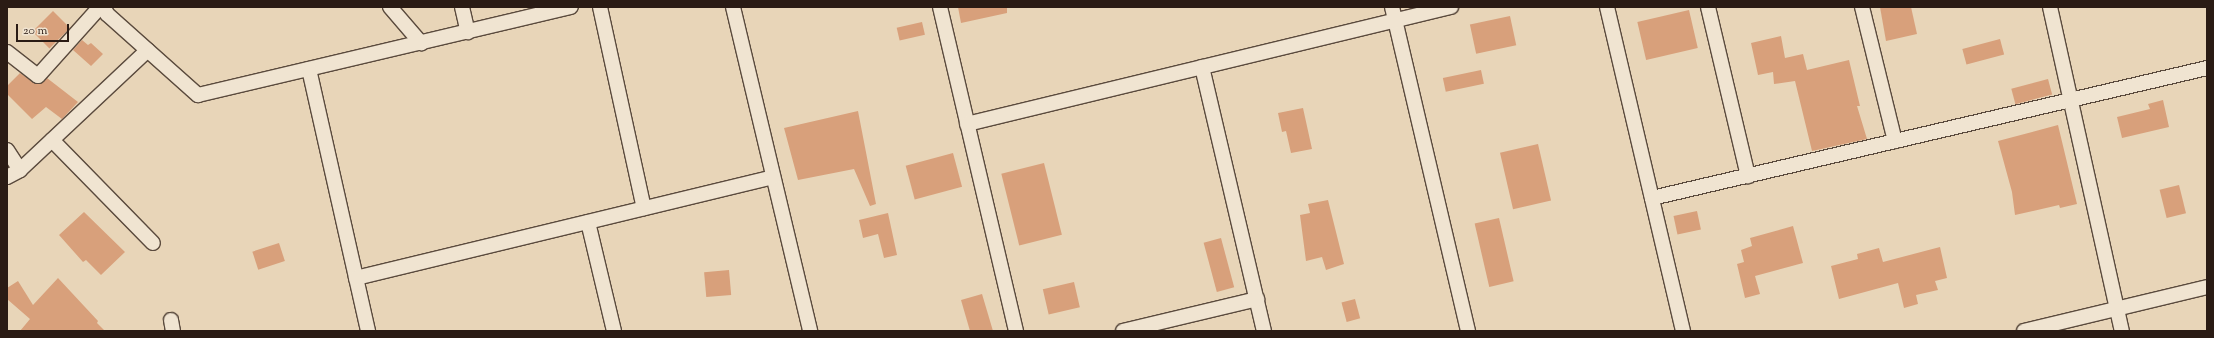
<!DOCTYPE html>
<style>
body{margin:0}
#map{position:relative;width:2214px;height:338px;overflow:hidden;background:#e8d5b8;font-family:"Sorts Mill Goudy",serif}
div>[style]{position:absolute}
.building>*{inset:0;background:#d8a07b;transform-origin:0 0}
.roads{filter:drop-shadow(1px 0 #5a4a3d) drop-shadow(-1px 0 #5a4a3d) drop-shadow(0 1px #5a4a3d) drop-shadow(0 -1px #5a4a3d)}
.street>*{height:14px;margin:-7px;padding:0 7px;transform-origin:7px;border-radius:7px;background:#f0e4d1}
span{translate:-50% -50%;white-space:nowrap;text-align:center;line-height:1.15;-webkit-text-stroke:4px #f0e4d1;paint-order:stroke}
.frame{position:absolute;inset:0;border:8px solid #2a1b14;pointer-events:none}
.scale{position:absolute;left:16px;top:24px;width:53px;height:18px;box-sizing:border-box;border:2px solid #2a1b14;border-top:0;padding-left:5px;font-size:12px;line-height:14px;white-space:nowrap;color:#2a1b14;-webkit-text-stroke:3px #f0e4d1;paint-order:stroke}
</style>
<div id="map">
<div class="building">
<i style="clip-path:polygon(958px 7px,1007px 7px,1007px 13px,961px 23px)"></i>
<i style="clip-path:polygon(1880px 7px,1911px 7px,1917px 34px,1886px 41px)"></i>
<i style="left:1689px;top:10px;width:39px;height:53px;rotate:77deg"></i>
<i style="left:53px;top:11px;width:24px;height:29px;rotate:45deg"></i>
<i style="left:1510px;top:16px;width:30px;height:41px;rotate:78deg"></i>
<i style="left:922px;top:22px;width:13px;height:26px;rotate:77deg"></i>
<i style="clip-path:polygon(1781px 36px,1785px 58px,1803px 54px,1807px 70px,1849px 60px,1860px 106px,1857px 106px,1867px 139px,1812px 151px,1795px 81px,1774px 84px,1773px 72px,1758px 75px,1751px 43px)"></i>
<i style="left:2000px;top:39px;width:16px;height:39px;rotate:75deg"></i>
<i style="clip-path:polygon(82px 40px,88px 45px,91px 43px,103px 54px,91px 66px,73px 50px)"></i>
<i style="left:1481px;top:70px;width:14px;height:39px;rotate:78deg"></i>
<i style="clip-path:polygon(20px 73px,36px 84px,47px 78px,78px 102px,62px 119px,46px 107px,32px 119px,7px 94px,7px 86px)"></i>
<i style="left:2048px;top:79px;width:16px;height:38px;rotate:75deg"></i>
<i style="clip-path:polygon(2163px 100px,2169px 127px,2122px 138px,2117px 117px,2150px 109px,2148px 104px)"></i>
<i style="clip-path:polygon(1303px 108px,1312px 149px,1291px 153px,1286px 131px,1282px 132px,1278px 113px)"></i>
<i style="clip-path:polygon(858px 111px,876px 204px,870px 206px,854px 169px,798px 180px,784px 128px)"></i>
<i style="clip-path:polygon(2058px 125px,2077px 204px,2060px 208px,2059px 205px,2015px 215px,2012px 192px,1998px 141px)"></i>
<i style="left:1538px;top:144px;width:58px;height:39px;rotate:77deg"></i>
<i style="left:953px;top:153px;width:35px;height:49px;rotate:75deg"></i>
<i style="left:1044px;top:163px;width:74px;height:44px;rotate:76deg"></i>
<i style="left:2179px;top:185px;width:29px;height:20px;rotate:76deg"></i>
<i style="clip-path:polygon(1328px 200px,1344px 264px,1326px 270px,1322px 257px,1306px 261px,1300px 215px,1310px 213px,1308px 204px)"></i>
<i style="left:1697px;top:211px;width:19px;height:24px;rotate:78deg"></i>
<i style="clip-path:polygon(84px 212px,125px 252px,101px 275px,86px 260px,83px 262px,59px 235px)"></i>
<i style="clip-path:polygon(888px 213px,897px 255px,884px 258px,878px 234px,863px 238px,859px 220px)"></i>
<i style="left:1499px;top:218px;width:65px;height:25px;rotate:77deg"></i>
<i style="clip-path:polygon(1793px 226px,1803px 263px,1755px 276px,1760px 294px,1745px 298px,1737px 264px,1744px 262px,1741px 250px,1752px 246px,1750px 238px)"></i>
<i style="left:1221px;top:238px;width:51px;height:18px;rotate:75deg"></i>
<i style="left:279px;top:243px;width:19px;height:28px;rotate:72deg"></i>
<i style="clip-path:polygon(1940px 247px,1947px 278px,1935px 281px,1938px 290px,1916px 295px,1918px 304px,1904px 308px,1898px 283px,1839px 299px,1831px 266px,1858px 259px,1857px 254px,1879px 248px,1883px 262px)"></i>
<i style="left:729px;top:270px;width:25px;height:25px;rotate:85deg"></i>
<i style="clip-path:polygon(58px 278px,98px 321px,97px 323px,105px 331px,20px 331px,30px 319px,7px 299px,7px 288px,18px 281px,33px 305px)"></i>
<i style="left:1074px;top:282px;width:26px;height:32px;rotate:77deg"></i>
<i style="clip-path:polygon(982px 294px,993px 331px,970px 331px,961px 300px)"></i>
<i style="left:1355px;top:299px;width:20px;height:14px;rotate:75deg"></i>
</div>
<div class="roads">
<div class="street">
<i style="left:104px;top:7px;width:8px;rotate:67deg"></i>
<i style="left:107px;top:14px;width:122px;rotate:41.7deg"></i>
<i style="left:198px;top:95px;width:383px;rotate:-13.3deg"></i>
<i style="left:390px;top:7px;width:48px;rotate:49.3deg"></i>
<i style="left:462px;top:7px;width:26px;rotate:77deg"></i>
<i style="left:600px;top:7px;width:206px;rotate:77.7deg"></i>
<i style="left:733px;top:7px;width:333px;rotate:76.6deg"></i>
<i style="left:940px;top:7px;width:333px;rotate:76.8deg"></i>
<i style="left:1392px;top:7px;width:333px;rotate:76.8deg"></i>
<i style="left:1607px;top:7px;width:333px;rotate:76.8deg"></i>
<i style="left:1708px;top:7px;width:174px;rotate:76.7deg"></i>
<i style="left:1862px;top:7px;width:138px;rotate:76.2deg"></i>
<i style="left:2050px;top:7px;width:332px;rotate:77.5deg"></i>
<i style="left:7px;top:52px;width:39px;rotate:38deg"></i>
<i style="left:38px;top:76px;width:93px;rotate:-48.1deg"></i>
<i style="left:1202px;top:67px;width:271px;rotate:76.8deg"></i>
<i style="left:309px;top:69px;width:269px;rotate:77.3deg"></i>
<i style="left:967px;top:124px;width:498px;rotate:-13.6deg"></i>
<i style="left:52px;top:140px;width:144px;rotate:45.6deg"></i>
<i style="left:7px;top:150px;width:24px;rotate:57deg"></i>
<i style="left:7px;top:177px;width:15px;rotate:-28deg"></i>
<i style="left:20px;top:170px;width:175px;rotate:-43.2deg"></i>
<i style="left:1652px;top:198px;width:570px;rotate:-13.18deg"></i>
<i style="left:588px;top:222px;width:112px;rotate:76.6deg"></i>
<i style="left:356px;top:278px;width:429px;rotate:-13.6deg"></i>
<i style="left:171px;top:320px;width:11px;rotate:80deg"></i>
<i style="left:1123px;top:331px;width:138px;rotate:-13.4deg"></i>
<i style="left:2024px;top:331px;width:188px;rotate:-13.5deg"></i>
</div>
</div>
<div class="frame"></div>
<div class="scale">20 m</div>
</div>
